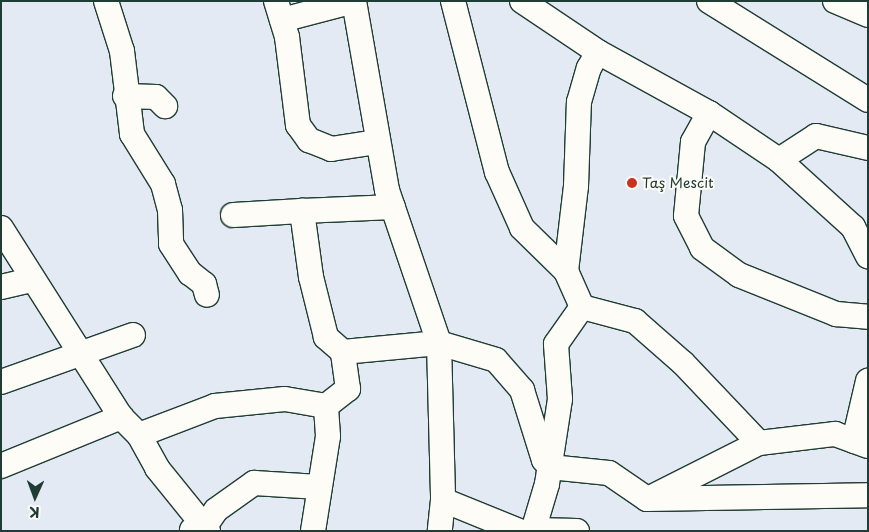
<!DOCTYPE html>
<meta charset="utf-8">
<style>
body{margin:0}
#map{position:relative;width:869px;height:532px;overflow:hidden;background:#e3eaf4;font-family:"Playpen Sans",sans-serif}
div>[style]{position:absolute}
.roads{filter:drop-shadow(1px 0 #1f3d34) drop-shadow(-1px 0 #1f3d34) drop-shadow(0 1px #1f3d34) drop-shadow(0 -1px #1f3d34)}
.minor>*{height:24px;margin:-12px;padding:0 12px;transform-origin:12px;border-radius:12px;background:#fdfcf7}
.dots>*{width:14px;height:14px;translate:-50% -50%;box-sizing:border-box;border:2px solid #fdfcf7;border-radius:50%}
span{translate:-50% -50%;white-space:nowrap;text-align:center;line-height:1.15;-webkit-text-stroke:4px #fdfcf7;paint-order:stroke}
.poi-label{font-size:14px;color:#1f3d34}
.left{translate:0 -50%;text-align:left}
.frame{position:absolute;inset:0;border:2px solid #1f3d34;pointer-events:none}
.north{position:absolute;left:10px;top:472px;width:50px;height:50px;-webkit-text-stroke:4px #fdfcf7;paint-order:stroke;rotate:182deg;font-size:14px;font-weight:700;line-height:20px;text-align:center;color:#1f3d34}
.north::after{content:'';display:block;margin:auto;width:18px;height:22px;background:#1f3d34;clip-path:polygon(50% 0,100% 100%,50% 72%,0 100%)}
</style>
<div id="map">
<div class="roads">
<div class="minor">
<i style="left:106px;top:1px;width:52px;rotate:72.3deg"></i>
<i style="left:122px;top:51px;width:84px;rotate:83.1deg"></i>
<i style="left:132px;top:134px;width:59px;rotate:58.2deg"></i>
<i style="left:163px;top:184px;width:27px;rotate:75deg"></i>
<i style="left:170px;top:210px;width:34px;rotate:88deg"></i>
<i style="left:171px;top:244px;width:35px;rotate:57deg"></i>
<i style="left:190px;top:273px;width:18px;rotate:38deg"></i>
<i style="left:204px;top:284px;width:11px;rotate:75deg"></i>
<i style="left:276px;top:1px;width:38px;rotate:73deg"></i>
<i style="left:287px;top:37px;width:89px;rotate:82.9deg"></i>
<i style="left:298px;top:125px;width:19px;rotate:54deg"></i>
<i style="left:309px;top:140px;width:24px;rotate:22deg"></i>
<i style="left:331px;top:149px;width:47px;rotate:-8.7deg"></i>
<i style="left:354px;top:1px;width:192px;rotate:80.1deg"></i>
<i style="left:387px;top:190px;width:162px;rotate:71.2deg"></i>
<i style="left:439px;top:343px;width:157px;rotate:88.5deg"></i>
<i style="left:443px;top:500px;width:31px;rotate:96deg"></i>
<i style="left:453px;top:1px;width:177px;rotate:75.6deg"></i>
<i style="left:497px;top:172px;width:61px;rotate:65.9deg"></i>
<i style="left:522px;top:228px;width:62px;rotate:44.3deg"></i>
<i style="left:566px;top:271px;width:39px;rotate:66deg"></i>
<i style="left:522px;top:1px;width:92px;rotate:33.9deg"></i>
<i style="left:598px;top:52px;width:127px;rotate:28.8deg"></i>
<i style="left:709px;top:113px;width:84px;rotate:33.9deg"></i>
<i style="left:779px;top:160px;width:100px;rotate:42.2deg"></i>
<i style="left:853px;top:227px;width:33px;rotate:63deg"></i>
<i style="left:709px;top:1px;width:187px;rotate:31.9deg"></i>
<i style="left:835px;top:1px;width:36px;rotate:23deg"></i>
<i style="left:282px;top:20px;width:74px;rotate:-14.8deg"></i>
<i style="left:125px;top:96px;width:31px;rotate:2deg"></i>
<i style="left:156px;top:97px;width:13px;rotate:45deg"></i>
<i style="left:709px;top:113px;width:33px;rotate:119deg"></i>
<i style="left:693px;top:142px;width:74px;rotate:95.4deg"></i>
<i style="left:686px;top:216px;width:36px;rotate:63deg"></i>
<i style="left:702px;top:248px;width:46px;rotate:36.1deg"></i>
<i style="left:739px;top:275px;width:105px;rotate:21.9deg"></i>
<i style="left:836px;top:314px;width:32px;rotate:5deg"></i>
<i style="left:779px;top:160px;width:44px;rotate:-33deg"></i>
<i style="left:816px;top:136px;width:53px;rotate:13deg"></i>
<i style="left:233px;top:215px;width:69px;rotate:-3.3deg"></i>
<i style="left:1px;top:228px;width:224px;rotate:57.6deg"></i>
<i style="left:121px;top:417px;width:25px;rotate:45deg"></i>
<i style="left:139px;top:435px;width:38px;rotate:61deg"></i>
<i style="left:157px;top:468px;width:81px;rotate:51deg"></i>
<i style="left:566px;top:271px;width:86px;rotate:-83.3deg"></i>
<i style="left:576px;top:186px;width:84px;rotate:-88deg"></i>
<i style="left:579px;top:102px;width:35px;rotate:-74deg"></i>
<i style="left:589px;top:68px;width:18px;rotate:-61deg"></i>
<i style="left:1px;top:287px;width:32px;rotate:-13deg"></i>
<i style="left:582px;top:307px;width:55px;rotate:14.8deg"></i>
<i style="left:635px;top:321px;width:64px;rotate:41.2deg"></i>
<i style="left:683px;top:363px;width:110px;rotate:46.5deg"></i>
<i style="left:343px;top:352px;width:96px;rotate:-5.4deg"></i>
<i style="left:439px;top:343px;width:59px;rotate:16.6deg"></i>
<i style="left:496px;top:360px;width:40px;rotate:49deg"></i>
<i style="left:522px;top:390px;width:73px;rotate:72.6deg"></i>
<i style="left:544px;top:460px;width:9px;rotate:49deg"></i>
<i style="left:550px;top:467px;width:59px;rotate:5.8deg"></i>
<i style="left:609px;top:473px;width:46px;rotate:34.4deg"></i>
<i style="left:647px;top:499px;width:221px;rotate:-1deg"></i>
<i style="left:1px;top:382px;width:140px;rotate:-19.6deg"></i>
<i style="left:139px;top:435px;width:81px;rotate:-20.9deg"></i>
<i style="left:215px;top:406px;width:70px;rotate:-5.7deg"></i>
<i style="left:285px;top:399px;width:42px;rotate:9.7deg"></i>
<i style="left:854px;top:441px;width:62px;rotate:-76.9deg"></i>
<i style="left:1px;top:466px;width:130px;rotate:-22.2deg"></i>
<i style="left:652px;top:497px;width:120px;rotate:-26.8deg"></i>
<i style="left:759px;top:443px;width:77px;rotate:-6.8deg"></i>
<i style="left:835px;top:434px;width:35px;rotate:20deg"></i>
<i style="left:443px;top:500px;width:82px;rotate:22.2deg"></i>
<i style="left:192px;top:530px;width:14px;rotate:-17deg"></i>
<i style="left:205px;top:526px;width:19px;rotate:-55deg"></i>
<i style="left:216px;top:510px;width:47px;rotate:-35.4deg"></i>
<i style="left:254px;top:483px;width:65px;rotate:3.5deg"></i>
<i style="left:533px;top:530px;width:44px;rotate:1.3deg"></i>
<i style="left:313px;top:531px;width:96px;rotate:-81deg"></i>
<i style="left:328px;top:436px;width:30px;rotate:-94deg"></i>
<i style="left:326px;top:406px;width:28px;rotate:-38deg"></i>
<i style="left:348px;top:389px;width:37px;rotate:-98deg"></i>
<i style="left:343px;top:352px;width:23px;rotate:-139deg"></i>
<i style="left:326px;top:337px;width:62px;rotate:-104deg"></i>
<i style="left:311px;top:277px;width:67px;rotate:-97.8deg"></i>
<i style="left:302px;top:211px;width:91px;rotate:-2.5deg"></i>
<i style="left:533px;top:531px;width:49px;rotate:-73.4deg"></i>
<i style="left:547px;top:484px;width:86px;rotate:-81.3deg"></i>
<i style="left:560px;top:399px;width:55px;rotate:-94.2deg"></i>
<i style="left:556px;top:344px;width:45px;rotate:-54.9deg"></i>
</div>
</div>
<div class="dots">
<i style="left:632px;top:183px;background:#c8321e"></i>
</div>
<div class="poi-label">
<span class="left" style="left:642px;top:183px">Taş Mescit</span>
</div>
<div class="frame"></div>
<div class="north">K</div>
</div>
